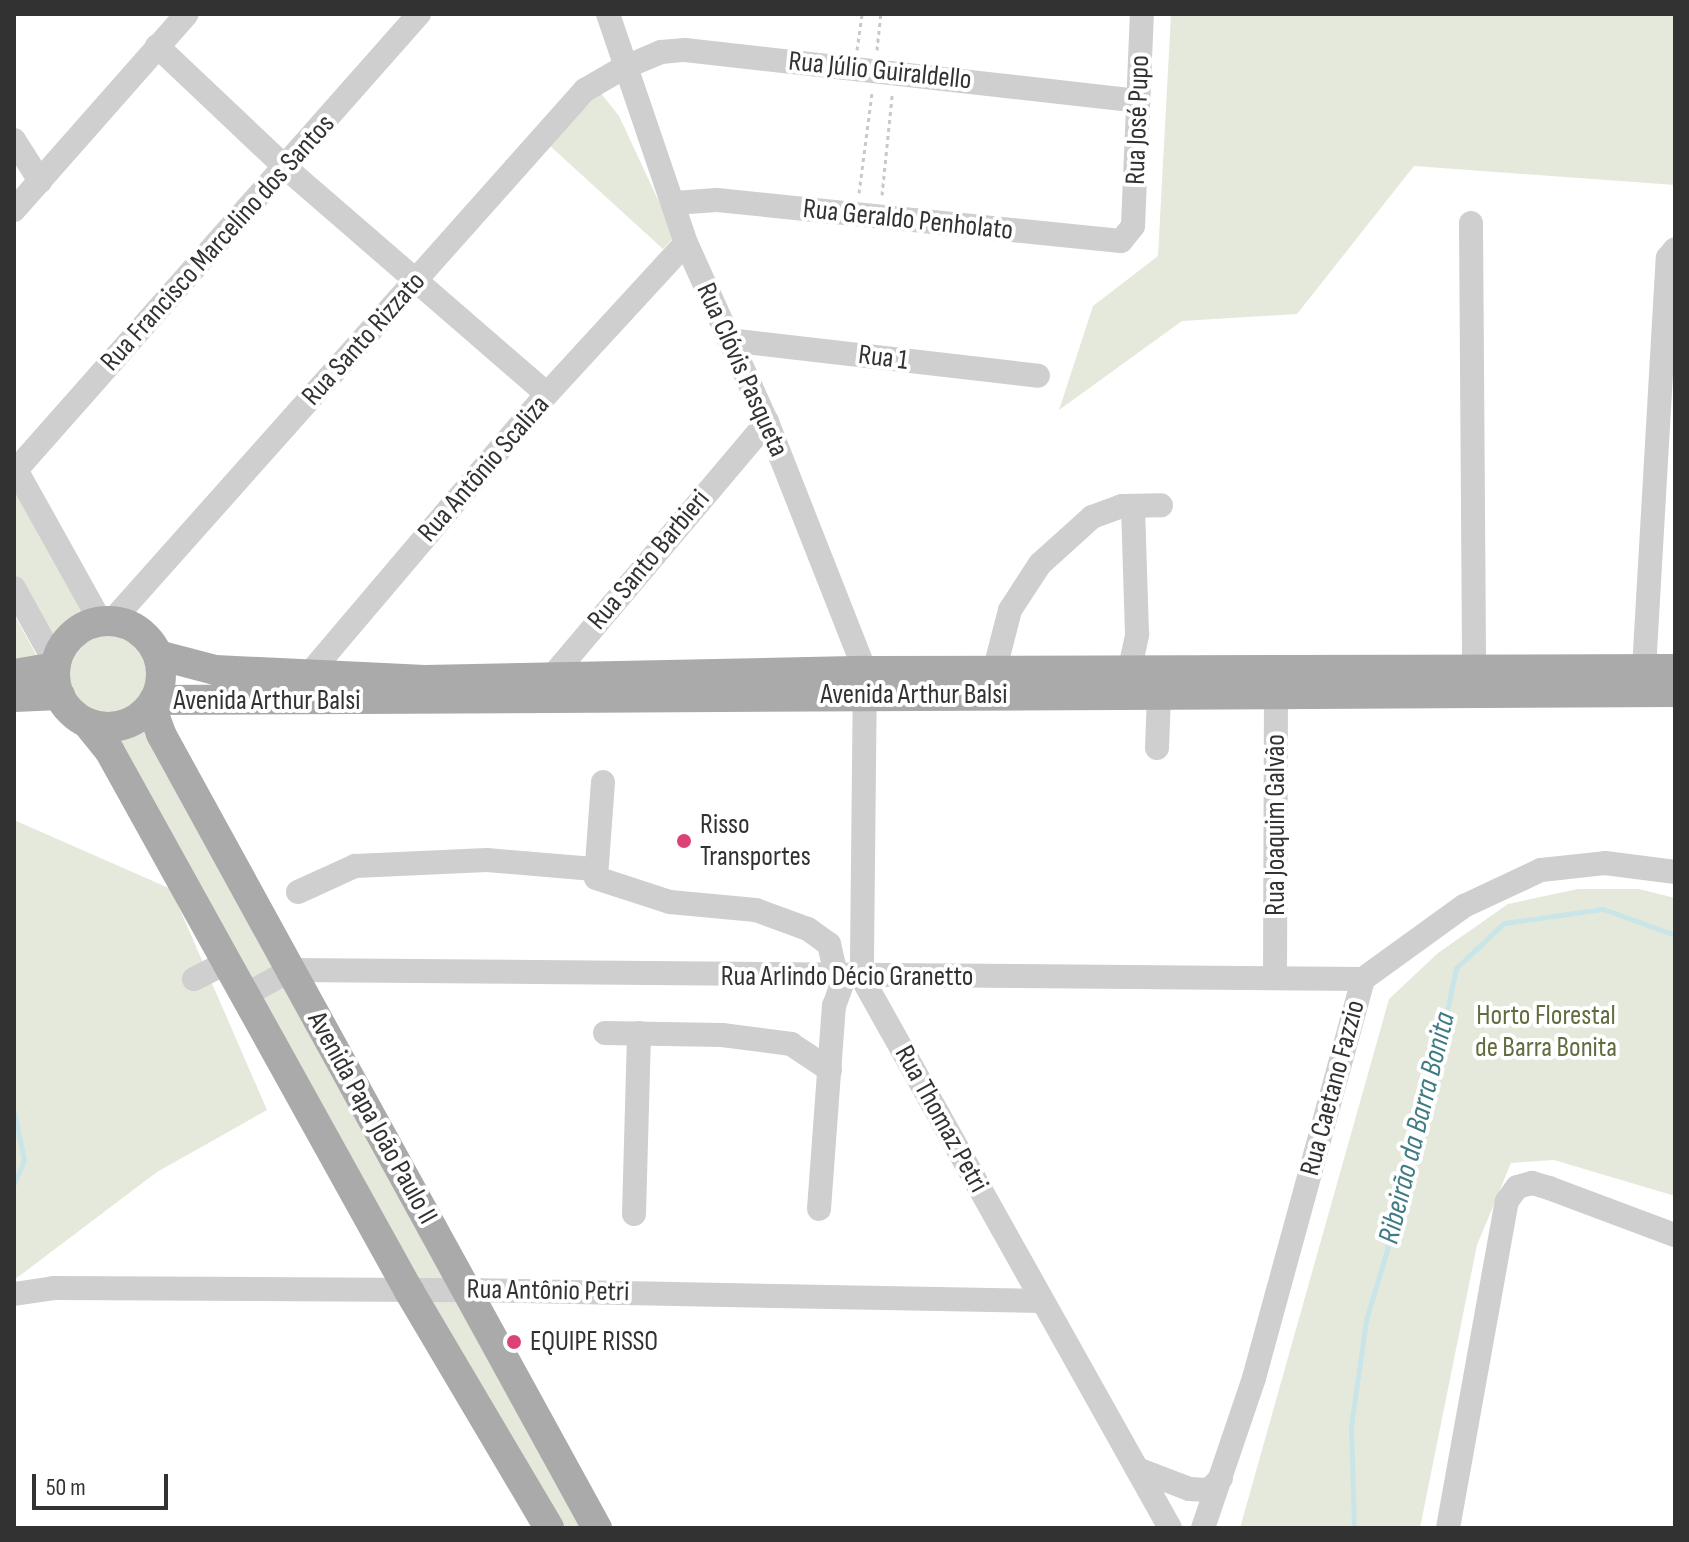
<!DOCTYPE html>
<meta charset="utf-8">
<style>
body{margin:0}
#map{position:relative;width:1689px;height:1542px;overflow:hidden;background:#fff;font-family:"Sofia Sans Condensed",sans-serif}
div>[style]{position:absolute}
.green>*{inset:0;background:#e5e9dc;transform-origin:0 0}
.round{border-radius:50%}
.stream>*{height:5px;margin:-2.5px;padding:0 2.5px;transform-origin:2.5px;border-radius:2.5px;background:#cae5e8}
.path>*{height:3px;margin-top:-1.5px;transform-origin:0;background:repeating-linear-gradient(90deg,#c9c9c9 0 4px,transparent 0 8px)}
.minor>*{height:24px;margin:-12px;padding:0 12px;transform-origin:12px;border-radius:12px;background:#cfcfcf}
.major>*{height:30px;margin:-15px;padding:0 15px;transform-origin:15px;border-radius:15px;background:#aaa}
.major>.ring{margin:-15px;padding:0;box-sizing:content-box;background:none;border:30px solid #aaa;border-radius:50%}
.dots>*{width:22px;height:22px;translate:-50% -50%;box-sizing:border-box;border:4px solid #fff;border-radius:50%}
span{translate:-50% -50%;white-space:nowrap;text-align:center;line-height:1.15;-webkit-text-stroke:8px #fff;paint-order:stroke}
.street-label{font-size:28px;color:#323232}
.poi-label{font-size:28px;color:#323232}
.left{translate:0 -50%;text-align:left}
.park-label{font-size:28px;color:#616c41}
.water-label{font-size:30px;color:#3f7c84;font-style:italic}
.frame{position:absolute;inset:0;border:16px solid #323232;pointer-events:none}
.scale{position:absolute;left:32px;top:1474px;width:136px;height:36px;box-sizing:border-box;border:4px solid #323232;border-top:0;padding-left:10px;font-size:24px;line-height:28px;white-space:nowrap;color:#323232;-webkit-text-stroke:6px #fff;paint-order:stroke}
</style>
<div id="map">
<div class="green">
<i style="clip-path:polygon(1171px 14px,1675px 14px,1675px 185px,1414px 166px,1297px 314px,1182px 321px,1059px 410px,1093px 306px,1158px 256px)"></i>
<i style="clip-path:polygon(600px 92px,619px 116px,675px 236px,663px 249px,549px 145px)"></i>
<i style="clip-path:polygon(14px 485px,88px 622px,56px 652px,14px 582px)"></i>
<i style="clip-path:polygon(14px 614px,40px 662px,14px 670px)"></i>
<i class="round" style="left:60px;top:625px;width:96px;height:96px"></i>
<i style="left:146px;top:723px;width:284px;height:46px;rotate:60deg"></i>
<i style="clip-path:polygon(14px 820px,171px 889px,267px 1110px,157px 1172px,14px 1280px)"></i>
<i style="clip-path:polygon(1578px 889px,1639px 889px,1675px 898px,1675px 1196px,1554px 1160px,1511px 1163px,1477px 1245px,1420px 1528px,1240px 1528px,1389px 999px,1438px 953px,1508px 904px)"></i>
<i style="left:290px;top:973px;width:359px;height:46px;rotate:61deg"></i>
<i style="clip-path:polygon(413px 1292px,464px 1292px,595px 1528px,552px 1528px)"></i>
</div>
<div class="stream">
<i style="left:14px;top:1112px;width:49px;rotate:78.2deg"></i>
<i style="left:24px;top:1160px;width:26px;rotate:113deg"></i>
<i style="left:1354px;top:1528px;width:102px;rotate:-91.7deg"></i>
<i style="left:1351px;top:1426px;width:107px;rotate:-81.9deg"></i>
<i style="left:1366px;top:1320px;width:189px;rotate:-73.4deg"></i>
<i style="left:1420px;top:1139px;width:175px;rotate:-78.1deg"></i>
<i style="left:1456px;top:968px;width:66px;rotate:-43.2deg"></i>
<i style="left:1504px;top:923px;width:100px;rotate:-8deg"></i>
<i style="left:1603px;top:909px;width:77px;rotate:19.9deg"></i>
</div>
<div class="path">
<i style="left:857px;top:50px;width:36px;rotate:-82deg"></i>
<i style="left:877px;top:50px;width:36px;rotate:-84deg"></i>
<i style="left:859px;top:193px;width:101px;rotate:-82.6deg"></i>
<i style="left:882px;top:195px;width:100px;rotate:-84.2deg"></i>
</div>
<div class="minor">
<i style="left:608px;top:14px;width:242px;rotate:71.2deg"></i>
<i style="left:686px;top:243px;width:196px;rotate:65.7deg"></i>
<i style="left:767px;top:422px;width:268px;rotate:68.5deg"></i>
<i style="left:865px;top:671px;width:307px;rotate:90.6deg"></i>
<i style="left:862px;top:978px;width:630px;rotate:60.75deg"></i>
<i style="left:157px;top:46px;width:178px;rotate:43.4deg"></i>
<i style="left:286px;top:168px;width:345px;rotate:40.9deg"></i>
<i style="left:14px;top:140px;width:49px;rotate:57.6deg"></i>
<i style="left:674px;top:203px;width:43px;rotate:-4deg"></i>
<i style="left:717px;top:200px;width:406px;rotate:5.8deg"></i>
<i style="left:1121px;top:241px;width:19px;rotate:-51deg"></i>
<i style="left:1133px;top:226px;width:212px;rotate:-87.6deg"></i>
<i style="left:14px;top:210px;width:261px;rotate:-48.6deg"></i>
<i style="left:1471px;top:223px;width:461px;rotate:89.6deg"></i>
<i style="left:729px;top:340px;width:311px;rotate:6.6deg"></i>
<i style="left:14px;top:466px;width:179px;rotate:60.9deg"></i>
<i style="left:16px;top:470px;width:609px;rotate:-48.53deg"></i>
<i style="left:14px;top:588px;width:87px;rotate:61.1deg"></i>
<i style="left:112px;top:621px;width:711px;rotate:-48.31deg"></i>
<i style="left:585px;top:90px;width:44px;rotate:-30.1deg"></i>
<i style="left:623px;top:68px;width:41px;rotate:-22.8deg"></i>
<i style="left:661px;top:52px;width:24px;rotate:-5deg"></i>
<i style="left:685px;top:50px;width:456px;rotate:6.4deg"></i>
<i style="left:1644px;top:669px;width:412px;rotate:-86.7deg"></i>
<i style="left:1668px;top:258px;width:11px;rotate:-52deg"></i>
<i style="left:994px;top:672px;width:64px;rotate:-75.5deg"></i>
<i style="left:1010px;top:610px;width:55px;rotate:-56.9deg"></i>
<i style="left:1040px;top:564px;width:70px;rotate:-42.1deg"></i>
<i style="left:1092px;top:517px;width:32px;rotate:-20deg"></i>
<i style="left:1122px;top:506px;width:39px;rotate:-1deg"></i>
<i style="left:1129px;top:673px;width:40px;rotate:-78deg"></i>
<i style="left:1137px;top:634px;width:128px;rotate:-91.8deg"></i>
<i style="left:299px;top:686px;width:383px;rotate:-49.7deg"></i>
<i style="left:547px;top:394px;width:205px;rotate:-47.4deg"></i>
<i style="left:544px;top:686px;width:346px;rotate:-49.8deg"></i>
<i style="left:1157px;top:748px;width:53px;rotate:-87.8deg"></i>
<i style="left:603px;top:782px;width:96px;rotate:94.2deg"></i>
<i style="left:596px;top:878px;width:78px;rotate:18deg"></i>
<i style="left:670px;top:902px;width:86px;rotate:5.3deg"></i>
<i style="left:756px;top:910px;width:55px;rotate:20.1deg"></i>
<i style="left:808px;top:929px;width:26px;rotate:36deg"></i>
<i style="left:829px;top:944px;width:35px;rotate:77deg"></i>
<i style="left:298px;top:892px;width:63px;rotate:-24.5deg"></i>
<i style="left:355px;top:866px;width:132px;rotate:-2.6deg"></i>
<i style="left:487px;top:860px;width:107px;rotate:4.8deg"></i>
<i style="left:1275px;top:976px;width:300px;rotate:-89.8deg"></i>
<i style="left:194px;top:979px;width:38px;rotate:-27deg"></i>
<i style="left:247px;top:994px;width:50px;rotate:-28.6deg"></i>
<i style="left:291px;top:970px;width:1072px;rotate:0.48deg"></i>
<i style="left:605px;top:1033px;width:117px;rotate:1deg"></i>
<i style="left:722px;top:1035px;width:70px;rotate:7.4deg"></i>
<i style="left:791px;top:1044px;width:47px;rotate:33.7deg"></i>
<i style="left:819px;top:1209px;width:204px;rotate:-85.8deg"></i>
<i style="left:834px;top:1006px;width:30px;rotate:-70deg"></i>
<i style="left:634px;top:1214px;width:181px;rotate:-88.4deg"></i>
<i style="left:14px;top:1294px;width:40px;rotate:-8.5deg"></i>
<i style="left:54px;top:1288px;width:412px;rotate:0.3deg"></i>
<i style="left:466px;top:1290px;width:575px;rotate:1.1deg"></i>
<i style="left:1137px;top:1469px;width:56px;rotate:21deg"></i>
<i style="left:1189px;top:1489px;width:20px;rotate:3deg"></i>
<i style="left:1209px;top:1490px;width:17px;rotate:-45deg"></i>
<i style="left:1203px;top:1528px;width:158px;rotate:-71.2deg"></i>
<i style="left:1254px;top:1378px;width:414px;rotate:-74.7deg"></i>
<i style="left:1363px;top:979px;width:125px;rotate:-35.9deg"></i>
<i style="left:1464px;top:906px;width:85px;rotate:-25.1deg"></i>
<i style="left:1541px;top:870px;width:64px;rotate:-6.2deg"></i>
<i style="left:1605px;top:863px;width:71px;rotate:7.3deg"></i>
<i style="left:1448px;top:1528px;width:332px;rotate:-79.8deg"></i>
<i style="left:1507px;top:1201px;width:17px;rotate:-54deg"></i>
<i style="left:1517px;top:1187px;width:16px;rotate:-15deg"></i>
<i style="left:1532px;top:1183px;width:18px;rotate:16deg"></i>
<i style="left:1549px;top:1188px;width:134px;rotate:20.5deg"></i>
</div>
<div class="major">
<i class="ring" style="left:55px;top:621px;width:76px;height:76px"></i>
<i style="left:158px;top:655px;width:59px;rotate:14.7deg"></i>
<i style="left:215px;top:670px;width:210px;rotate:2.7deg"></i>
<i style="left:425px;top:680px;width:440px;rotate:-1.2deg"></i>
<i style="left:865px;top:671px;width:810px;rotate:-0.14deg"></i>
<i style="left:14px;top:674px;width:42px;rotate:-9.7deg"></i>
<i style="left:14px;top:697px;width:46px;rotate:-2.5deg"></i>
<i style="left:154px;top:700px;width:1521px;rotate:-0.3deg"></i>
<i style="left:151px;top:706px;width:30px;rotate:70deg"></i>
<i style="left:161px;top:734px;width:906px;rotate:61.23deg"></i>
<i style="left:87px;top:723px;width:35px;rotate:51deg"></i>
<i style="left:109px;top:750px;width:619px;rotate:60.99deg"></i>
<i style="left:409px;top:1291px;width:275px;rotate:59.4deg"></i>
</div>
<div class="dots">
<i style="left:684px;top:841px;background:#dc4277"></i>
<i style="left:514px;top:1342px;background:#dc4277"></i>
</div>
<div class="street-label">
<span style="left:880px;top:71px;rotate:6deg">Rua Júlio Guiraldello</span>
<span style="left:1138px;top:120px;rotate:-88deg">Rua José Pupo</span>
<span style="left:908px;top:220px;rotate:6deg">Rua Geraldo Penholato</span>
<span style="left:218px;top:243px;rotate:-48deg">Rua Francisco Marcelino dos Santos</span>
<span style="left:364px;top:339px;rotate:-48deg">Rua Santo Rizzato</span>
<span style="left:883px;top:358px;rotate:7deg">Rua 1</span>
<span style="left:742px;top:370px;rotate:66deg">Rua Clóvis Pasqueta</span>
<span style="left:484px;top:469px;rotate:-49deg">Rua Antônio Scaliza</span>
<span style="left:649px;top:560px;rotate:-50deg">Rua Santo Barbieri</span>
<span style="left:914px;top:695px">Avenida Arthur Balsi</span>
<span style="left:267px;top:701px">Avenida Arthur Balsi</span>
<span style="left:1276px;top:825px;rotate:-90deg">Rua Joaquim Galvão</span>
<span style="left:847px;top:977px">Rua Arlindo Décio Granetto</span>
<span style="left:1333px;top:1088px;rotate:-75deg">Rua Caetano Fazzio</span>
<span style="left:372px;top:1118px;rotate:61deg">Avenida Papa João Paulo II</span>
<span style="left:941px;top:1119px;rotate:61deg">Rua Thomaz Petri</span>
<span style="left:548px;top:1291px;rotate:1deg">Rua Antônio Petri</span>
</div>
<div class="poi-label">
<span class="left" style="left:700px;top:841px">Risso<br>Transportes</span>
<span class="left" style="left:530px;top:1342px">EQUIPE RISSO</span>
</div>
<div class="park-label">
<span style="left:1546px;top:1032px">Horto Florestal<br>de Barra Bonita</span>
</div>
<div class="water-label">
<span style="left:1417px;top:1128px;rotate:-76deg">Ribeirão da Barra Bonita</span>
</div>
<div class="frame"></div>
<div class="scale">50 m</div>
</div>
